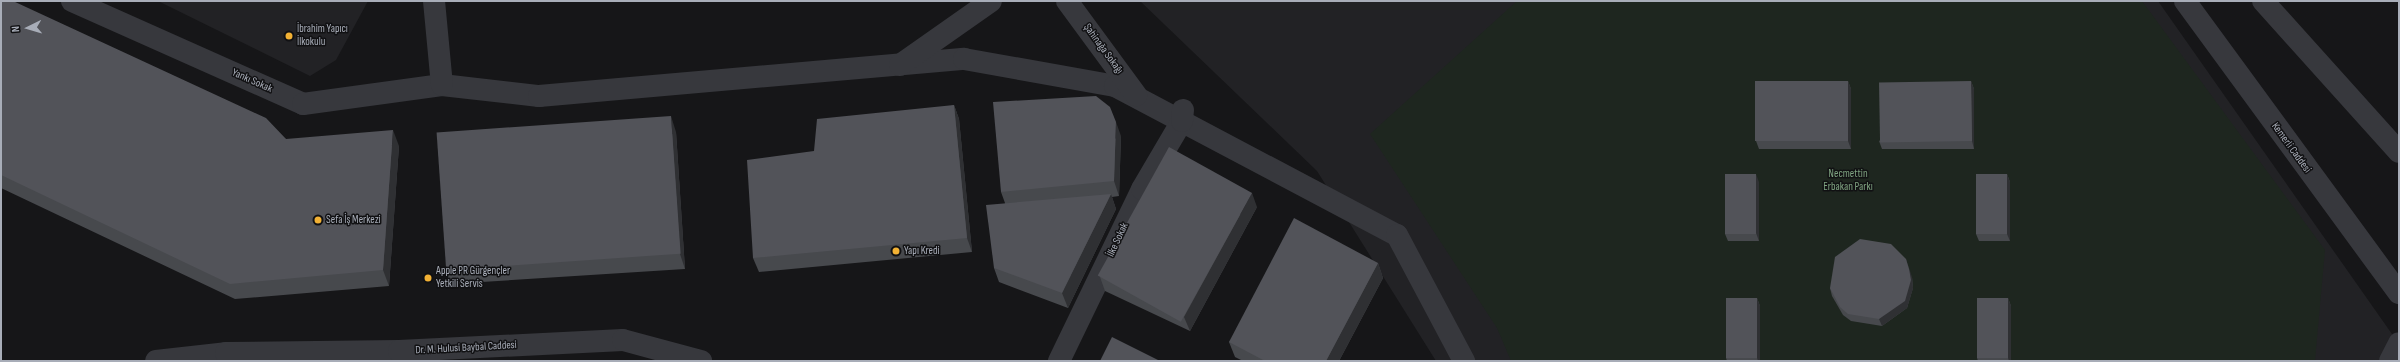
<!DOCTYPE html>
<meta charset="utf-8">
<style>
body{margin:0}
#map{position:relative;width:2400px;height:362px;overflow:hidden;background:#161618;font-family:"Sofia Sans Condensed",sans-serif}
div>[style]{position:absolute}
.built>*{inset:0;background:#222225}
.green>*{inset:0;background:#1e261f}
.minor>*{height:22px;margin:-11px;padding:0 11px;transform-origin:11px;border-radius:11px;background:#37383d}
.tertiary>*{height:22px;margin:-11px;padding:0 11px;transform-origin:11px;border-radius:11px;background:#37383d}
.wall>*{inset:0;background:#47494d}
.shaded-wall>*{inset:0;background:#2f3033}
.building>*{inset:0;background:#525359;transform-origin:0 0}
.dots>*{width:11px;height:11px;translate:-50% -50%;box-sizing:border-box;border:2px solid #111113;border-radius:50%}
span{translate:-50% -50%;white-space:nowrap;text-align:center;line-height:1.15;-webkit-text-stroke:3px #111113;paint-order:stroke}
.poi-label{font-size:11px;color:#a8adb8}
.left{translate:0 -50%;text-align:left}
.street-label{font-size:11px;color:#a8adb8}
.park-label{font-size:11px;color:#7fa381}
.frame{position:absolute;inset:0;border:2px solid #a8adb8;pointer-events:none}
.north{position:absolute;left:8px;top:8px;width:40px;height:40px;-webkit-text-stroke:3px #111113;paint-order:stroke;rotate:265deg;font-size:11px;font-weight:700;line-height:16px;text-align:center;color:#a8adb8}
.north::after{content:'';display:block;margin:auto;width:14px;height:18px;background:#a8adb8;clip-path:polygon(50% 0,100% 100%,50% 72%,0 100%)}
</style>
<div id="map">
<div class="built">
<i style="clip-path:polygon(158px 1px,368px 1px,336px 60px,310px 76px)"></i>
<i style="clip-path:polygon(1140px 1px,2158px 1px,2399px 344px,2399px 361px,1436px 361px,1317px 171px)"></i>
</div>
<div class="green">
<i style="clip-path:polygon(1517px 1px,2142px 1px,2325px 250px,2315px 361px,1511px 361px,1497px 328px,1370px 134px)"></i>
</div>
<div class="minor">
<i style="left:72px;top:1px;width:253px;rotate:24deg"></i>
<i style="left:303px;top:104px;width:140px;rotate:-7.8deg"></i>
<i style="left:442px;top:85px;width:98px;rotate:6.5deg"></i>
<i style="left:539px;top:96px;width:427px;rotate:-5deg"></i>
<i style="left:964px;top:59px;width:153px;rotate:10.1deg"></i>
<i style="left:1115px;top:86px;width:319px;rotate:27.9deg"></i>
<i style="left:1397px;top:235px;width:143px;rotate:62deg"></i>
<i style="left:434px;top:1px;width:84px;rotate:84.6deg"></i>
<i style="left:1067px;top:1px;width:117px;rotate:53.7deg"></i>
<i style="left:900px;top:65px;width:111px;rotate:-35.1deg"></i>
<i style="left:1059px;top:361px;width:191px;rotate:-64.2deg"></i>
<i style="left:1142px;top:189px;width:79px;rotate:-59.5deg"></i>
<i style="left:1182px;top:121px;width:11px;rotate:-85deg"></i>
<i style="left:2390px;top:361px;width:20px;rotate:-63deg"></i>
</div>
<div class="tertiary">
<i style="left:2185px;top:1px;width:362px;rotate:53.8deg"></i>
<i style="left:2263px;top:1px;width:203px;rotate:48deg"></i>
<i style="left:156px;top:361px;width:70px;rotate:-6.5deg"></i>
<i style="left:226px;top:353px;width:173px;rotate:-0.7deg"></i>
<i style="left:399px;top:351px;width:224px;rotate:-2.8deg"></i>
<i style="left:623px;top:340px;width:81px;rotate:15.1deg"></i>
</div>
<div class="wall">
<i style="clip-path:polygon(1px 1px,286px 139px,399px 146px,389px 286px,235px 299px,1px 188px)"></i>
<i style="clip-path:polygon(1848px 81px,1851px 89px,1851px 149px,1759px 149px,1756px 141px)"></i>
<i style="clip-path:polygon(1971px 81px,1974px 89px,1974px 149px,1882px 149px,1879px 141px)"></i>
<i style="clip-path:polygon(954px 105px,959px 119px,972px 252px,759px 272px,753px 258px,814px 151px)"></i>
<i style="clip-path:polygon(676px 132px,685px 269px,450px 284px,445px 268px)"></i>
<i style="clip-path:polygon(1121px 136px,1119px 196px,1112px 197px,1116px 209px,1068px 308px,999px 282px,994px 268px,1005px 203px,1001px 192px)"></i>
<i style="clip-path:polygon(2007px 174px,2010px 182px,2010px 241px,1979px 241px,1976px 234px)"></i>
<i style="clip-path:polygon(1759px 182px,1759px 241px,1728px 241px,1725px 234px)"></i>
<i style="clip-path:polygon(1257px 207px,1190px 331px,1105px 291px,1100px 277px)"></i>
<i style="clip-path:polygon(1378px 263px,1383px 278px,1339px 361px,1243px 361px,1235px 357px,1229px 342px)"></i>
<i style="clip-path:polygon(1912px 277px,1913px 288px,1907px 308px,1882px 326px,1851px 321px,1843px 315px,1832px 296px,1830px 288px)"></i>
<i style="clip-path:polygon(1757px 298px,1760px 306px,1760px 361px,1727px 361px,1726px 358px)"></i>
<i style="clip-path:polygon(2008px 298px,2011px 306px,2011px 361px,1978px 361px,1977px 358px)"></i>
</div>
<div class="shaded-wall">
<i style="clip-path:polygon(1848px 81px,1851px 89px,1851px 149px,1848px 141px)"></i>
<i style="clip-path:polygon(1971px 81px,1974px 89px,1974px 149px,1972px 141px)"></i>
<i style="clip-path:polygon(954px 105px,959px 119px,972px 252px,967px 238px)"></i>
<i style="clip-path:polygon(671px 116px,676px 132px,685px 269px,680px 254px)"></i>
<i style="clip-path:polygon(1116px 122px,1121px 136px,1119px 196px,1114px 181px)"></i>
<i style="clip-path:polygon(393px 130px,399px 146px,389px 286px,383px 270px)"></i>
<i style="clip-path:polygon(1756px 174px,1759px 182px,1759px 241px,1756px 233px)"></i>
<i style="clip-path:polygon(2007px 174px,2010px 182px,2010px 241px,2007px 234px)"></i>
<i style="clip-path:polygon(1252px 193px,1257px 207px,1190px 331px,1184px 317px)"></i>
<i style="clip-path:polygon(1111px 194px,1116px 209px,1068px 308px,1062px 293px)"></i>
<i style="clip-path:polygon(1906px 259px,1912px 277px,1913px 288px,1907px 308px,1882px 326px,1879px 319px)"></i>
<i style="clip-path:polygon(1378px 263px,1383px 278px,1339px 361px,1326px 361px)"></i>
<i style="clip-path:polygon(1757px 298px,1760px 306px,1760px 361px,1758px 361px,1757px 358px)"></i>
<i style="clip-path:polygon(2008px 298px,2011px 306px,2011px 361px,2009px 361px,2008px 358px)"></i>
</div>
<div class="building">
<i style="clip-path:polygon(1px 1px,13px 1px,266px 118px,286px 139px,393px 130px,383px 270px,230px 284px,1px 175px)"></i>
<i style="left:1848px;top:81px;width:60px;height:93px;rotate:90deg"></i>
<i style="left:1971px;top:81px;width:60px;height:92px;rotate:89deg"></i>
<i style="clip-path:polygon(1096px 96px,1110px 107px,1116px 122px,1114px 181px,1001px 192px,993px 102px)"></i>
<i style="clip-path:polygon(954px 105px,967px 238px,753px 258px,747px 160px,814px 151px,817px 119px)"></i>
<i style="left:671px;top:116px;width:138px;height:235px;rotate:86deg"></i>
<i style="left:1169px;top:147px;width:95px;height:147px;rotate:29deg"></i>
<i style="left:1725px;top:174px;width:31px;height:60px"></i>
<i style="left:1976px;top:174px;width:31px;height:60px"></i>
<i style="clip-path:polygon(1111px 194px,1062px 293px,994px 268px,986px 205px)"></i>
<i style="clip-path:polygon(1294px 218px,1378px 263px,1326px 361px,1265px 361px,1229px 342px)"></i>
<i style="clip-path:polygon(1860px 239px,1891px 244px,1906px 259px,1909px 269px,1911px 280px,1905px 301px,1879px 319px,1848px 314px,1840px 307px,1830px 288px,1835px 257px)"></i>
<i style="left:1726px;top:298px;width:31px;height:60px"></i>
<i style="left:1977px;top:298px;width:31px;height:60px"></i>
<i style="clip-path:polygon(1112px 337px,1160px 361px,1100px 361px)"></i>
</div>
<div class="dots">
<i style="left:289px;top:36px;background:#f2b134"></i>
<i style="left:318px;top:220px;background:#f2b134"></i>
<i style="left:896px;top:251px;background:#f2b134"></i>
<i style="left:428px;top:278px;background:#f2b134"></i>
</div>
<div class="poi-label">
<span class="left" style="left:297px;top:36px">İbrahim Yapıcı<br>İlkokulu</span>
<span class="left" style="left:326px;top:220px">Sefa İş Merkezi</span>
<span class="left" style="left:904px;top:251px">Yapı Kredi</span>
<span class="left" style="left:436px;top:278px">Apple PR Gürgençler<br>Yetkili Servis</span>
</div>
<div class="street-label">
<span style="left:1103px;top:49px;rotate:54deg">Şahinağa Sokağı</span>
<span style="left:252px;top:81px;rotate:24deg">Yankı Sokak</span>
<span style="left:2291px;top:148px;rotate:54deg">Kemerli Caddesi</span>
<span style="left:1118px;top:240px;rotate:-65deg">İlke Sokak</span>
<span style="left:466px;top:348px;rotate:-3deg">Dr. M. Hulusi Baybal Caddesi</span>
</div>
<div class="park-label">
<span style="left:1848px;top:181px">Necmettin<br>Erbakan Parkı</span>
</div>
<div class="frame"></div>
<div class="north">N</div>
</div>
